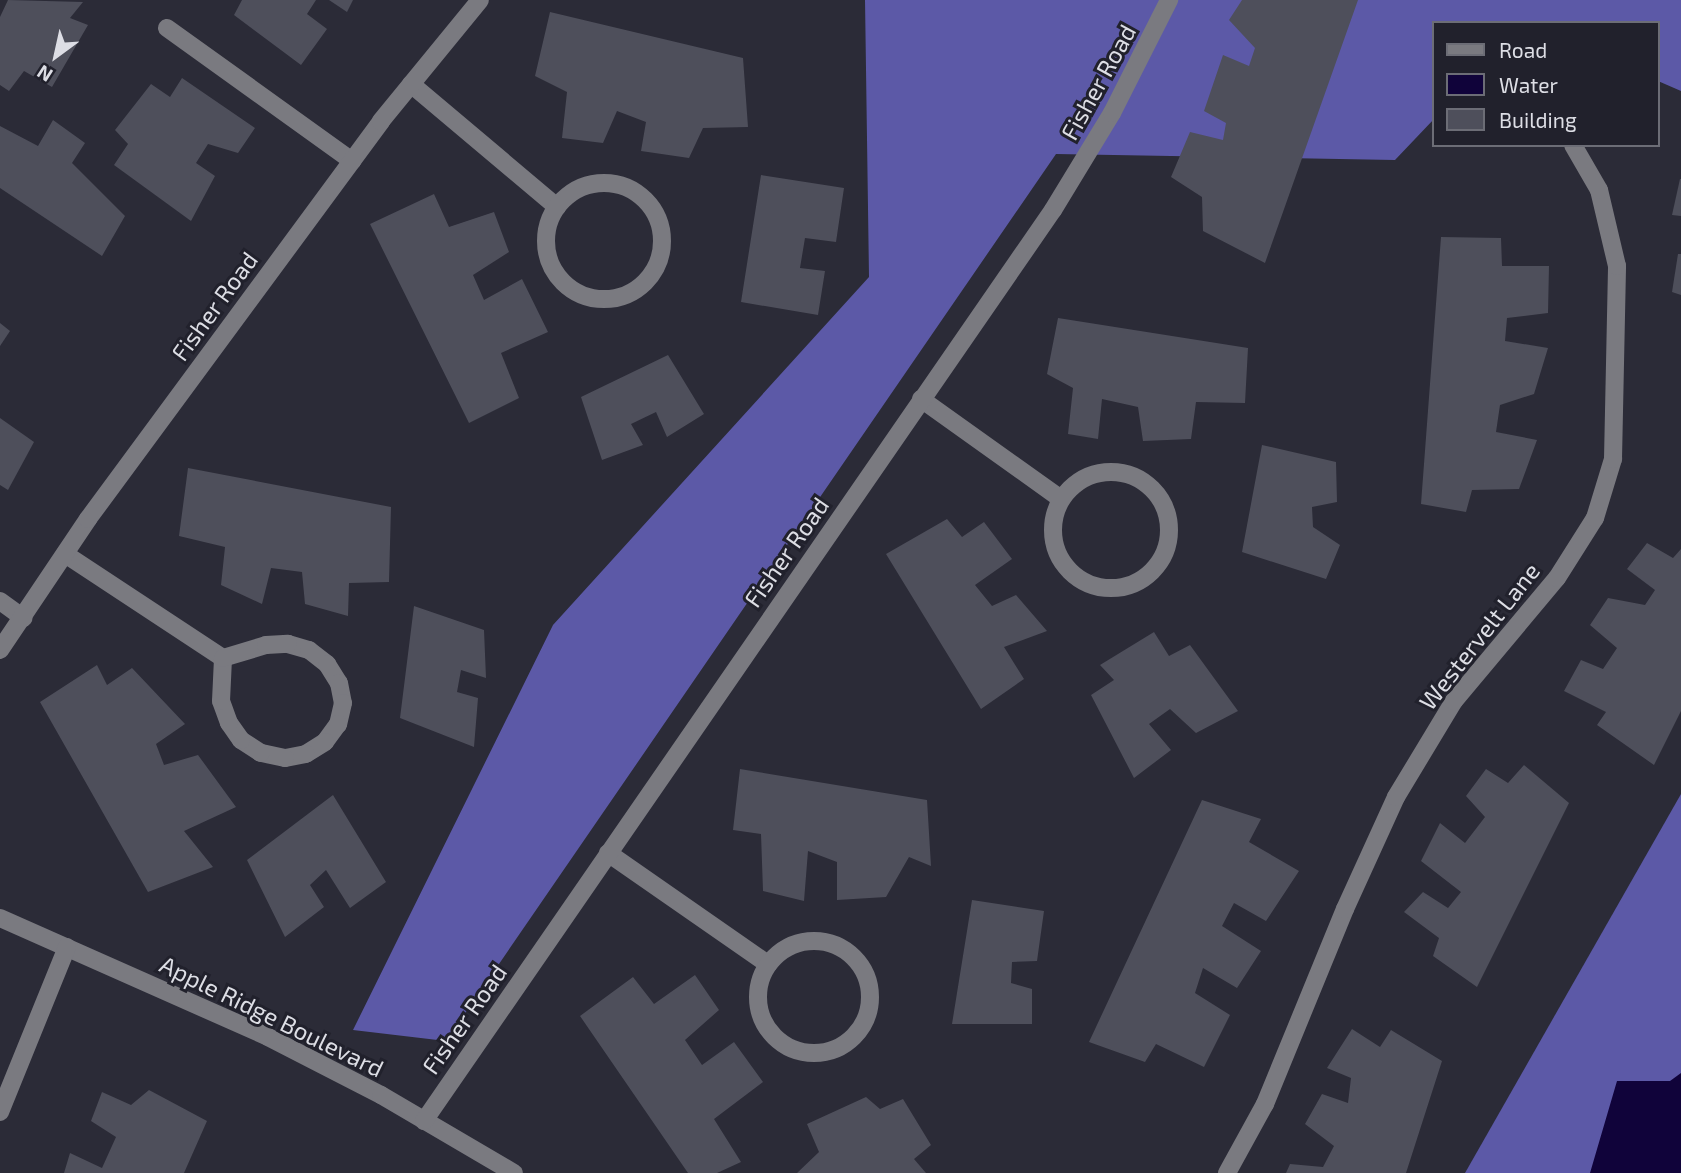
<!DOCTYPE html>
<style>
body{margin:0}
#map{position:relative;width:1681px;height:1173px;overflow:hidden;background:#2b2b37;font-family:"Exo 2",sans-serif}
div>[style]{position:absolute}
.forest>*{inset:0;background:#5c59a7}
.water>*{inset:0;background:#10033a}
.building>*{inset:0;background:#4e4f5b}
.minor>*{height:18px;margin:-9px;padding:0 9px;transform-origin:9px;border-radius:9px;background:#7a7a80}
.minor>.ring{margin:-9px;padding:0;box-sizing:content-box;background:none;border:18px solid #7a7a80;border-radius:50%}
span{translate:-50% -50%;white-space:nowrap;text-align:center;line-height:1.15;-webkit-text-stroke:6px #21212c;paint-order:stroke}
.street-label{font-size:24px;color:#dddee5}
.legend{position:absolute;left:1432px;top:21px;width:228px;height:126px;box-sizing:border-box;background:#21212c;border:2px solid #6c6d76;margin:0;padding:9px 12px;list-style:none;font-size:21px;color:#dddee5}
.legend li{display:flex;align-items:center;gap:14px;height:35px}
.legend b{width:35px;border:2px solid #6c6d76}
.north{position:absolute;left:21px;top:21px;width:70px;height:70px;-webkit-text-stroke:5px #21212c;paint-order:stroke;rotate:213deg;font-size:19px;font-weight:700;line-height:28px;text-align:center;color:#dddee5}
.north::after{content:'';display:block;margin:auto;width:24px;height:32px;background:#dddee5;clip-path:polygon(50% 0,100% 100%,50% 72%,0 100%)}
</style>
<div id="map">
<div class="forest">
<i style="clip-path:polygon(865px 0,1681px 0,1681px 91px,1658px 81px,1658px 23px,1434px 23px,1434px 119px,1395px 160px,1056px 154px,446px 1041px,353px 1030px,553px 625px,869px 277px)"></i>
<i style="clip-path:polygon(1681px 794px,1681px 1173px,1465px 1173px)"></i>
</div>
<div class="water">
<i style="clip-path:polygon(1681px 1073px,1681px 1173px,1590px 1173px,1617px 1081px,1670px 1081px)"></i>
</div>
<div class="building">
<i style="clip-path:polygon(8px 0,83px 2px,70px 18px,88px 25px,52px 87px,24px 71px,9px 91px,0 85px,0 17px)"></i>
<i style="clip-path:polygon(242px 0,316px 0,307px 14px,327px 29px,301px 65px,234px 15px)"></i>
<i style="clip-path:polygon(329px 0,353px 0,347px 12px)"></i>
<i style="clip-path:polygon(1242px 0,1358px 0,1265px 263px,1203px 231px,1202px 197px,1171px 177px,1190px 132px,1223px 140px,1226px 123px,1204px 111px,1223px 55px,1249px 66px,1255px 48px,1229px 20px)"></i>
<i style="clip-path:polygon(550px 12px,743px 58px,748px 127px,703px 128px,689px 158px,641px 151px,646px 122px,617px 111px,603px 143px,562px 138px,567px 92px,535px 76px)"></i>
<i style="clip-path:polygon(182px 78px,255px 128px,238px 153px,208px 144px,196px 163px,215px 176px,191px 221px,114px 165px,128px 144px,115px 130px,151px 84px,170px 97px)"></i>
<i style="clip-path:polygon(53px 120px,85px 143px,72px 163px,125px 216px,102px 256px,0 188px,0 126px,38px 146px)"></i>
<i style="clip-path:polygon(761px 175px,844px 188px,836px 242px,805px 238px,800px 268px,825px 271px,818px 315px,741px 302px)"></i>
<i style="clip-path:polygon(1680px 179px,1681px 179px,1681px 216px,1672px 215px)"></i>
<i style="clip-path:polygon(434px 194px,449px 227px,494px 212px,509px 252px,473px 275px,484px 300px,522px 279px,548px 332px,501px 353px,519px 398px,469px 423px,370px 224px)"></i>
<i style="clip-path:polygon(1441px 237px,1501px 238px,1502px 266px,1549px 266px,1548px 313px,1507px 318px,1505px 341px,1548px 348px,1534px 394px,1500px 405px,1496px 432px,1537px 440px,1519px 489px,1472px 490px,1466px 512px,1421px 504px)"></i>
<i style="clip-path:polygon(1678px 254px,1681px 254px,1681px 295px,1672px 292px)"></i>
<i style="clip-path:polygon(1058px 318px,1248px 348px,1245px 403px,1196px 402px,1191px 439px,1143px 441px,1138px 407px,1102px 399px,1098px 439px,1068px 434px,1073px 388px,1047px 374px)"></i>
<i style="clip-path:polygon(0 323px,10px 331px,0 346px)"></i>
<i style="clip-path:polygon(668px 355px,704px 414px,667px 437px,656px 412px,631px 424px,643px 445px,602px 460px,581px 397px)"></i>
<i style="clip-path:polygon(0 418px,34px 442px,8px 490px,0 485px)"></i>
<i style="clip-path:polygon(1262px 445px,1336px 462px,1337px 502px,1312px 507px,1313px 527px,1340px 545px,1326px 579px,1242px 552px)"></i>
<i style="clip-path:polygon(188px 468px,391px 507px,389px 582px,349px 583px,348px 616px,305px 604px,302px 572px,271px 568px,262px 604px,221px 585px,225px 547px,179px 536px)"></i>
<i style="clip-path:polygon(947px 519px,962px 537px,984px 522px,1012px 559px,975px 585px,992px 606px,1016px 595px,1047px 631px,1004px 647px,1024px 679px,981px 709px,886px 554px)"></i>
<i style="clip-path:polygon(1647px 543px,1673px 558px,1681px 549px,1681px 711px,1654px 765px,1597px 725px,1606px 712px,1564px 691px,1581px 660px,1603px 669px,1617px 648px,1590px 625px,1608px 598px,1645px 605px,1655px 590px,1627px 569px)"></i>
<i style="clip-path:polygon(414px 606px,484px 630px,486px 678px,461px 670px,457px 692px,478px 698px,474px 747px,400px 718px)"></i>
<i style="clip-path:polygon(1154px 632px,1169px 656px,1190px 645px,1238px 711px,1196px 733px,1170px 709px,1149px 724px,1171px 750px,1134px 778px,1091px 695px,1114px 680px,1100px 665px)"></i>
<i style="clip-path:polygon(97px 665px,107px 685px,132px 668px,185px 724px,156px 744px,164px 765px,198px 755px,236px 807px,184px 831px,213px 867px,148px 892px,40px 702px)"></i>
<i style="clip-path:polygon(1524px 765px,1569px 803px,1477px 987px,1433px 956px,1439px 938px,1404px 912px,1423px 892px,1448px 908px,1461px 892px,1421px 861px,1440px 823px,1465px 843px,1485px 817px,1466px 796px,1486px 769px,1508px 783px)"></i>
<i style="clip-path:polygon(740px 769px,927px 800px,931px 866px,909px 857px,886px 897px,837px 900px,837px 862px,808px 851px,804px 901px,763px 891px,761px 834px,733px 830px)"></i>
<i style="clip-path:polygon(333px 795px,386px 882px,350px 908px,326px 870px,310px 885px,324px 907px,285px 937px,247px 860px)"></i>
<i style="clip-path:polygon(1202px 800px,1261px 819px,1249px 842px,1299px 871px,1266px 921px,1234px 903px,1222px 926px,1261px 951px,1237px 988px,1203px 968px,1195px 993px,1230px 1015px,1204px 1067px,1156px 1044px,1145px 1062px,1089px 1042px)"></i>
<i style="clip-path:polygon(972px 900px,1044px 911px,1037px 961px,1012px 962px,1011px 983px,1032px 989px,1032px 1024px,952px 1024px)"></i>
<i style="clip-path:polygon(695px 975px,719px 1010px,685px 1040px,702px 1065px,734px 1042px,763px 1082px,714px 1119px,741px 1162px,717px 1173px,688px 1173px,580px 1016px,633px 977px,654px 1004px)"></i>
<i style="clip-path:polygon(1352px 1029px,1380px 1047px,1391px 1030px,1442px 1061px,1406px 1173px,1286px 1173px,1290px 1164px,1323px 1167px,1334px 1146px,1305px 1124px,1322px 1094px,1348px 1103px,1351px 1078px,1327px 1068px)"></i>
<i style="clip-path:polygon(149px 1090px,207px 1121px,184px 1173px,64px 1173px,70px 1153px,102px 1168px,116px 1137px,91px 1121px,102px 1092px,131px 1105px)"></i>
<i style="clip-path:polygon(866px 1097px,880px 1109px,903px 1099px,931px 1145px,914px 1159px,926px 1173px,797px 1173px,819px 1152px,807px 1124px)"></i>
</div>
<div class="minor">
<i style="left:167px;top:28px;width:228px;rotate:35.7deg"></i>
<i style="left:411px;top:84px;width:191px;rotate:40.1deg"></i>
<i class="ring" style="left:546px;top:183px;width:98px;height:98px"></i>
<i style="left:921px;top:399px;width:171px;rotate:35.5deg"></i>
<i class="ring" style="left:1053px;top:472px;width:98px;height:98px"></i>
<i style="left:65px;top:554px;width:189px;rotate:33.4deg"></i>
<i style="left:0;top:601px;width:29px;rotate:36deg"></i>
<i style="left:288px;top:644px;width:22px;rotate:16deg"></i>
<i style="left:309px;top:650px;width:23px;rotate:38deg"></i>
<i style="left:327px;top:664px;width:22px;rotate:58deg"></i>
<i style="left:339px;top:683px;width:20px;rotate:79deg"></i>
<i style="left:343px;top:703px;width:22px;rotate:103deg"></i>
<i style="left:338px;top:724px;width:22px;rotate:126deg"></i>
<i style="left:325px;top:742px;width:22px;rotate:148deg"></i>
<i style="left:306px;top:754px;width:21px;rotate:169deg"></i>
<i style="left:285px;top:758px;width:25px;rotate:-168deg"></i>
<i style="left:261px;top:753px;width:24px;rotate:-147deg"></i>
<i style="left:241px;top:740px;width:21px;rotate:-125deg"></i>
<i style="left:229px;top:723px;width:23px;rotate:-110deg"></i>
<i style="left:221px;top:701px;width:43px;rotate:-87.3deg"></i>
<i style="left:223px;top:658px;width:45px;rotate:-16.8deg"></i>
<i style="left:266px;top:645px;width:22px;rotate:-3deg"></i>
<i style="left:0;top:650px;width:158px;rotate:-56.1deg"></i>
<i style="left:88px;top:519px;width:494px;rotate:-53.6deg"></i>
<i style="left:381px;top:121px;width:156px;rotate:-50.7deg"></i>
<i style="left:608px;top:853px;width:195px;rotate:34.8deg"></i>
<i style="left:0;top:918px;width:293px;rotate:23.9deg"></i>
<i style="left:268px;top:1037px;width:127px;rotate:27.2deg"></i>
<i style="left:381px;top:1095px;width:154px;rotate:30.4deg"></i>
<i class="ring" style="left:758px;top:941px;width:94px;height:94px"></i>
<i style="left:0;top:1112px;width:178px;rotate:-67.9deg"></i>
<i style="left:424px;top:1121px;width:1107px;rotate:-55.38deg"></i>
<i style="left:1053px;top:210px;width:114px;rotate:-58.7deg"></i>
<i style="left:1112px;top:113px;width:127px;rotate:-63.2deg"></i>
<i style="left:1227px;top:1173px;width:79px;rotate:-61.2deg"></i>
<i style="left:1265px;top:1104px;width:211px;rotate:-67.7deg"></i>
<i style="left:1345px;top:909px;width:123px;rotate:-65.5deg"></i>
<i style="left:1396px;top:797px;width:112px;rotate:-58.9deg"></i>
<i style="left:1454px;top:701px;width:160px;rotate:-50.1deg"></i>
<i style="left:1557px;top:578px;width:71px;rotate:-57.7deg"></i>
<i style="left:1595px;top:518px;width:62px;rotate:-73deg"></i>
<i style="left:1613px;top:459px;width:193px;rotate:-88.8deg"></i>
<i style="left:1617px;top:266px;width:78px;rotate:-103.3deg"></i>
<i style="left:1599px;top:190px;width:52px;rotate:-120deg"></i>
</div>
<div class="street-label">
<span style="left:1098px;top:82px;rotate:-61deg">Fisher Road</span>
<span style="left:214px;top:306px;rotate:-54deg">Fisher Road</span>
<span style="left:786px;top:552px;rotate:-55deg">Fisher Road</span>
<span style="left:1479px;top:636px;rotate:-52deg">Westervelt Lane</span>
<span style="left:272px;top:1016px;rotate:26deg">Apple Ridge Boulevard</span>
<span style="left:464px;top:1019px;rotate:-55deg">Fisher Road</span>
</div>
<ul class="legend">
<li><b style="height:9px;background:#7a7a80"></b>Road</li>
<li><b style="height:19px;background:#10033a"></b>Water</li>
<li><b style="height:19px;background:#4e4f5b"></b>Building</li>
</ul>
<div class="north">N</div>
</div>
